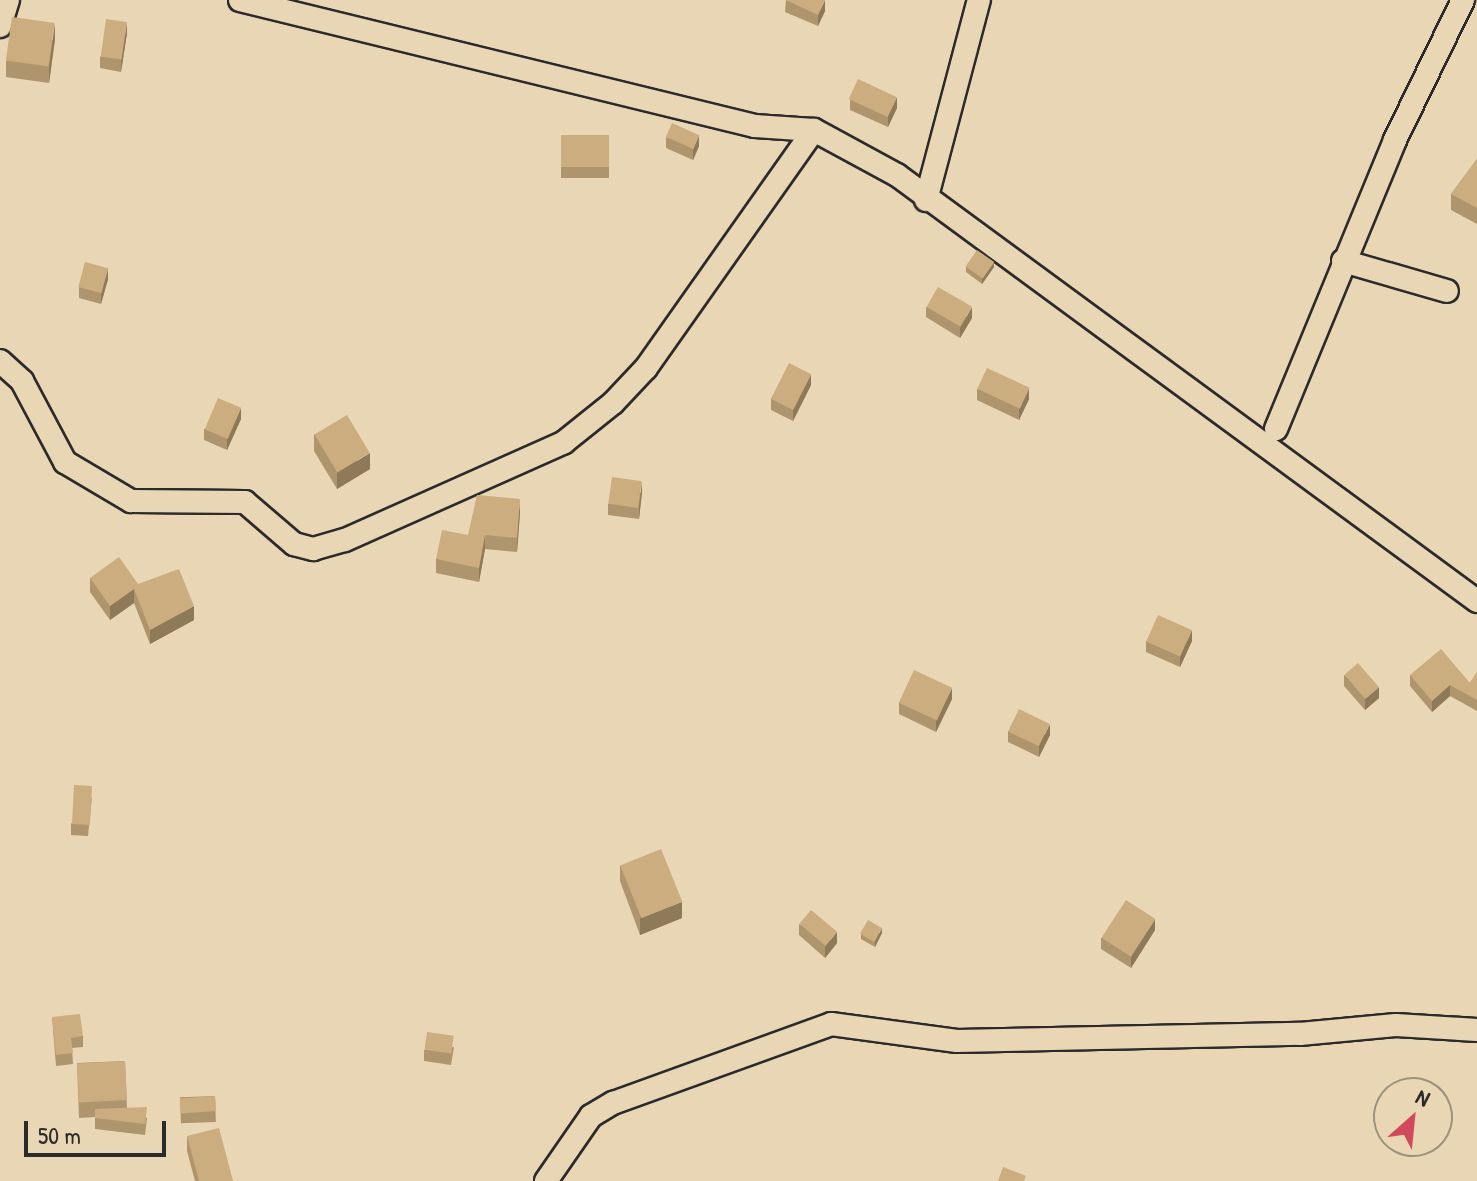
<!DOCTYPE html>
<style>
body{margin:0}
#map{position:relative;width:1477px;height:1181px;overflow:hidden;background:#e9d6b4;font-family:"Patrick Hand",sans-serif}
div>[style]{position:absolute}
.roads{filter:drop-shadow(2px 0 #2b2b2b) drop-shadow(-2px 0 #2b2b2b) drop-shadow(0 2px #2b2b2b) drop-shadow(0 -2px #2b2b2b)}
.minor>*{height:22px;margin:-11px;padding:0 11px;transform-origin:11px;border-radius:11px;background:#e9d6b4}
.wall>*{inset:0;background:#af956d;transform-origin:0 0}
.shaded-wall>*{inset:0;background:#8e7959}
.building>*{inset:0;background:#cbad7f;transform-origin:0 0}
span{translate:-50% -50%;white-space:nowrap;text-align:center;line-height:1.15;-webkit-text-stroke:7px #e9d6b4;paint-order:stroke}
.north{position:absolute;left:1373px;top:1077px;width:80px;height:80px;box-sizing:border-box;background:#e9d6b4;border:2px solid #9d927d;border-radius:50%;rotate:27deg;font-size:22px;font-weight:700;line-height:32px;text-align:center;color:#2b2b2b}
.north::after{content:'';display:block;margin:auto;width:28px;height:36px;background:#d1495b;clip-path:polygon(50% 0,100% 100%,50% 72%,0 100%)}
.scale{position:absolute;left:24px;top:1121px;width:142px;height:36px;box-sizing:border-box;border:4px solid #2b2b2b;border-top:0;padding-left:10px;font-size:24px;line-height:28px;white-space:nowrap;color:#2b2b2b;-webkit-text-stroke:6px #e9d6b4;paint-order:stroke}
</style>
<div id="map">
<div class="roads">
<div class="minor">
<i style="left:240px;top:0;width:530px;rotate:13.75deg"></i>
<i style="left:755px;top:126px;width:59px;rotate:3.9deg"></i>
<i style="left:814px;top:130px;width:94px;rotate:28.5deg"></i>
<i style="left:897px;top:175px;width:720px;rotate:36.3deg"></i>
<i style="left:0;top:26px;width:27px;rotate:-73deg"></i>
<i style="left:926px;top:200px;width:207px;rotate:-75.2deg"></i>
<i style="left:1343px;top:261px;width:108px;rotate:16.1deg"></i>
<i style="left:0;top:361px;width:30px;rotate:42deg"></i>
<i style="left:22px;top:381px;width:92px;rotate:62deg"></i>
<i style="left:65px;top:462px;width:77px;rotate:30.6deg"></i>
<i style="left:131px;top:501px;width:114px;rotate:0.5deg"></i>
<i style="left:245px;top:502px;width:65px;rotate:40.6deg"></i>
<i style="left:294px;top:544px;width:20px;rotate:15deg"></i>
<i style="left:313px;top:549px;width:33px;rotate:-16deg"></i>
<i style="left:345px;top:540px;width:239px;rotate:-24deg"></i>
<i style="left:563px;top:443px;width:64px;rotate:-38.7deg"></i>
<i style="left:613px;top:403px;width:48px;rotate:-46.7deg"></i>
<i style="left:646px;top:368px;width:291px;rotate:-54.8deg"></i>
<i style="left:1276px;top:429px;width:313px;rotate:-67.6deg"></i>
<i style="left:1395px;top:140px;width:156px;rotate:-64.1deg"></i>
<i style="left:546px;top:1181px;width:79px;rotate:-55.3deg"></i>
<i style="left:591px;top:1116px;width:26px;rotate:-31deg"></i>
<i style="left:613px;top:1103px;width:232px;rotate:-19.9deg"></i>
<i style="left:831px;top:1024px;width:127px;rotate:7.7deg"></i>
<i style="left:957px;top:1041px;width:343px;rotate:-1.2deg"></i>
<i style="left:1300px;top:1034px;width:96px;rotate:-5.4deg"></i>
<i style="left:1396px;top:1025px;width:81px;rotate:3.5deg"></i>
</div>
</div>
<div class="wall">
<i style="clip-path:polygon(786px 0,825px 11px,818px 26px,785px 12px)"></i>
<i style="clip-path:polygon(127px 33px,121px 72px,100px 68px,100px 57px)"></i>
<i style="clip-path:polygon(55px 39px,49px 83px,6px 77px,6px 61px)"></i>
<i style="clip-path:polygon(850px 99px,897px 108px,888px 127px,850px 110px)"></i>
<i style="left:609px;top:135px;width:43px;height:48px;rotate:90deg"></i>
<i style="clip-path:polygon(666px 137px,699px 146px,693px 160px,666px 148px)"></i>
<i style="clip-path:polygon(1477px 159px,1477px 224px,1451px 210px,1451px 194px)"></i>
<i style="clip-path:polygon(966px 267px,994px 267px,982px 284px,966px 272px)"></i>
<i style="clip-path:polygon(108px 279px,101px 304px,79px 298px,79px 287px)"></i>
<i style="clip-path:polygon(926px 307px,972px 318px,960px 338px,926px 317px)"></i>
<i style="clip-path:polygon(811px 385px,793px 421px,771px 410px,771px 399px)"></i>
<i style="clip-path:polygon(977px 389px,1029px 399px,1019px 420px,977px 400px)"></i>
<i style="clip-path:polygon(241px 419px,227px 450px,204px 440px,204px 429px)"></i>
<i style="clip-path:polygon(314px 434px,370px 469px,337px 489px,314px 451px)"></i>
<i style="clip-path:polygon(642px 492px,639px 519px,608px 515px,608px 504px)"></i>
<i style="clip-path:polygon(520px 513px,517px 552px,485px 549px,479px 582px,436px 573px,436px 559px,468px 535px)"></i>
<i style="clip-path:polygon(90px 578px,138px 584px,194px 620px,150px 644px,134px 603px,110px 620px,90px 592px)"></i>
<i style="clip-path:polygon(1146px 641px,1192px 641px,1180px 667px,1146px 652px)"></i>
<i style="clip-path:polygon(1477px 672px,1477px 711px,1450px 696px,1432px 712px,1410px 686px,1410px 675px,1470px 683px)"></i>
<i style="clip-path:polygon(1344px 675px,1379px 698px,1365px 710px,1344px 686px)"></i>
<i style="clip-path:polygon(952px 699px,936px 732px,899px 714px,899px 703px)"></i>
<i style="clip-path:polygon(1008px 731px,1050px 735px,1039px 757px,1008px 742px)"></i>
<i style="clip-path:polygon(92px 797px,88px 836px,71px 835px,71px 824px)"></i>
<i style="clip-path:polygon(620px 865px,682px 918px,640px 935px,620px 881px)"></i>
<i style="clip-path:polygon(799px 924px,837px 943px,825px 958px,799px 935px)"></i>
<i style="clip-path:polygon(1155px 930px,1131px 968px,1101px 949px,1101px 938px)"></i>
<i style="clip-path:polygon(882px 933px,875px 947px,861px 939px,861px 934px)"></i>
<i style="clip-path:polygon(52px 1017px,83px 1036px,83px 1047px,72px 1048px,73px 1064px,56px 1066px)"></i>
<i style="clip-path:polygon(454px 1047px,451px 1065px,424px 1061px,424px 1050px)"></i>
<i style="clip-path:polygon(125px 1061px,127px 1108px,147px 1118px,145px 1135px,95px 1129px,95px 1117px,79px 1118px,77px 1063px)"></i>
<i style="left:215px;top:1096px;width:26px;height:35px;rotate:88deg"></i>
<i style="clip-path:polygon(187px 1136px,233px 1181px,195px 1181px,187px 1151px)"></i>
</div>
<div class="shaded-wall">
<i style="clip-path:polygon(825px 0,825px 11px,818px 26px,818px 15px)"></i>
<i style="clip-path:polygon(127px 22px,127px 33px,121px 72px,121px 61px)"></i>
<i style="clip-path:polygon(55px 23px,55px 39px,49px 83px,49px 67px)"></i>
<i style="clip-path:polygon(897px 97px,897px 108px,888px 127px,888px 116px)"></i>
<i style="clip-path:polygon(699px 135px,699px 146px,693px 160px,693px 149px)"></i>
<i style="clip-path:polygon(994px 262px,994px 267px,982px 284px,982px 278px)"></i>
<i style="clip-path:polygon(108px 268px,108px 279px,101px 304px,101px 293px)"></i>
<i style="clip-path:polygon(972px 307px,972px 318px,960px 338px,960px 328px)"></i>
<i style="clip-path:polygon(811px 374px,811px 385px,793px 421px,793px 410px)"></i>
<i style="clip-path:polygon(1029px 388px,1029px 399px,1019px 420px,1019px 409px)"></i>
<i style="clip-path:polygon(241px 408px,241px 419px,227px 450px,227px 439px)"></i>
<i style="clip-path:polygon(370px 453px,370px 469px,337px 489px,337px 473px)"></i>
<i style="clip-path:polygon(642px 481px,642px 492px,639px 519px,639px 508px)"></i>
<i style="clip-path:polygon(520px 499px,520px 513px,517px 552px,517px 538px)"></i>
<i style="clip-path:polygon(485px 535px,485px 549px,479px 582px,479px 568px)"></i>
<i style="clip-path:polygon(134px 589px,134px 603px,110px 620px,110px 606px)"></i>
<i style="clip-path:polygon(194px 606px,194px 620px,150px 644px,150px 630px)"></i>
<i style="clip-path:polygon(1192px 630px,1192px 641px,1180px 667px,1180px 657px)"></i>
<i style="clip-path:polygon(1450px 685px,1450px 696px,1432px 712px,1432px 701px)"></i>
<i style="clip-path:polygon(1379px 687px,1379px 698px,1365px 710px,1365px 699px)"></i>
<i style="clip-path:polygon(952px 688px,952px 699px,936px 732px,936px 721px)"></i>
<i style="clip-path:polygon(1050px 724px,1050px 735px,1039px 757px,1039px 746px)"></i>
<i style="clip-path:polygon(682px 902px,682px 918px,640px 935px,640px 918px)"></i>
<i style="clip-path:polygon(1155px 919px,1155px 930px,1131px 968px,1131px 957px)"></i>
<i style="clip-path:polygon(882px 928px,882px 933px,875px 947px,875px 942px)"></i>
<i style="clip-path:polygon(837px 932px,837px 943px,825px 958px,825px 947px)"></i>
</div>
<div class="building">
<i style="clip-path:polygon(786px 0,825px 0,818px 15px)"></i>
<i style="left:12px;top:17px;width:43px;height:44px;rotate:8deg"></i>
<i style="left:106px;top:19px;width:21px;height:38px;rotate:8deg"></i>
<i style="left:858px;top:79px;width:43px;height:22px;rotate:25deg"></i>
<i style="left:672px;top:123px;width:30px;height:15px;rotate:24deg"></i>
<i style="left:609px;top:135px;width:32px;height:48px;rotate:90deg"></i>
<i style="clip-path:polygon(1477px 159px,1477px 208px,1451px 194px)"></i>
<i style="left:977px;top:250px;width:21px;height:20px;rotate:35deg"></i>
<i style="left:85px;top:262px;width:24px;height:26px;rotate:15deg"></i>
<i style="left:938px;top:287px;width:39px;height:23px;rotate:30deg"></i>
<i style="left:789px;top:363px;width:25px;height:40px;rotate:27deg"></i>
<i style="left:987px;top:368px;width:47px;height:23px;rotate:25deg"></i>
<i style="left:218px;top:398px;width:25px;height:34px;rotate:23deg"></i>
<i style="left:347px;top:415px;width:44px;height:38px;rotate:59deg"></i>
<i style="left:612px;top:477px;width:30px;height:27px;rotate:8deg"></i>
<i style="clip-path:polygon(477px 495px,520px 499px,517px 538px,485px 535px,479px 568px,436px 559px,442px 530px,468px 535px)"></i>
<i style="clip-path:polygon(119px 557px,138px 584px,179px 569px,194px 606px,150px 630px,134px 589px,110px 606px,90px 578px)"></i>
<i style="left:1158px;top:615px;width:37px;height:29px;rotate:24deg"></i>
<i style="clip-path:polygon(1441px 649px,1470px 683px,1477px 672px,1477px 700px,1450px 685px,1432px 701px,1410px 675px)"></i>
<i style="left:1358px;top:663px;width:32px;height:18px;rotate:49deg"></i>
<i style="left:914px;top:670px;width:42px;height:36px;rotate:25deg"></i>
<i style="left:1019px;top:709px;width:34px;height:25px;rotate:26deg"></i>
<i style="left:74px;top:785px;width:18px;height:39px;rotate:3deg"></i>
<i style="left:661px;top:849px;width:57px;height:44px;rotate:68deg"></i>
<i style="left:1126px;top:900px;width:35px;height:45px;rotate:33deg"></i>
<i style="left:811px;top:910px;width:34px;height:18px;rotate:40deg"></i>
<i style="left:868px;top:920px;width:16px;height:16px;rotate:30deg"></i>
<i style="clip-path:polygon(80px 1014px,83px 1036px,71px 1038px,73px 1053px,56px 1055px,52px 1017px)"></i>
<i style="left:427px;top:1032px;width:27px;height:18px;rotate:8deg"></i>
<i style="left:125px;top:1061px;width:39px;height:48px;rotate:87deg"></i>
<i style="left:215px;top:1096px;width:15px;height:35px;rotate:86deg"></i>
<i style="clip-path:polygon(147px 1107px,145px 1124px,95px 1118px,95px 1109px)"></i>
<i style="clip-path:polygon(219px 1128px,233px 1181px,199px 1181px,187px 1136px)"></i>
<i style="clip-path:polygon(1003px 1167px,1026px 1176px,1024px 1181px,998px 1181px)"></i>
</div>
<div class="north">N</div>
<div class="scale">50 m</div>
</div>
